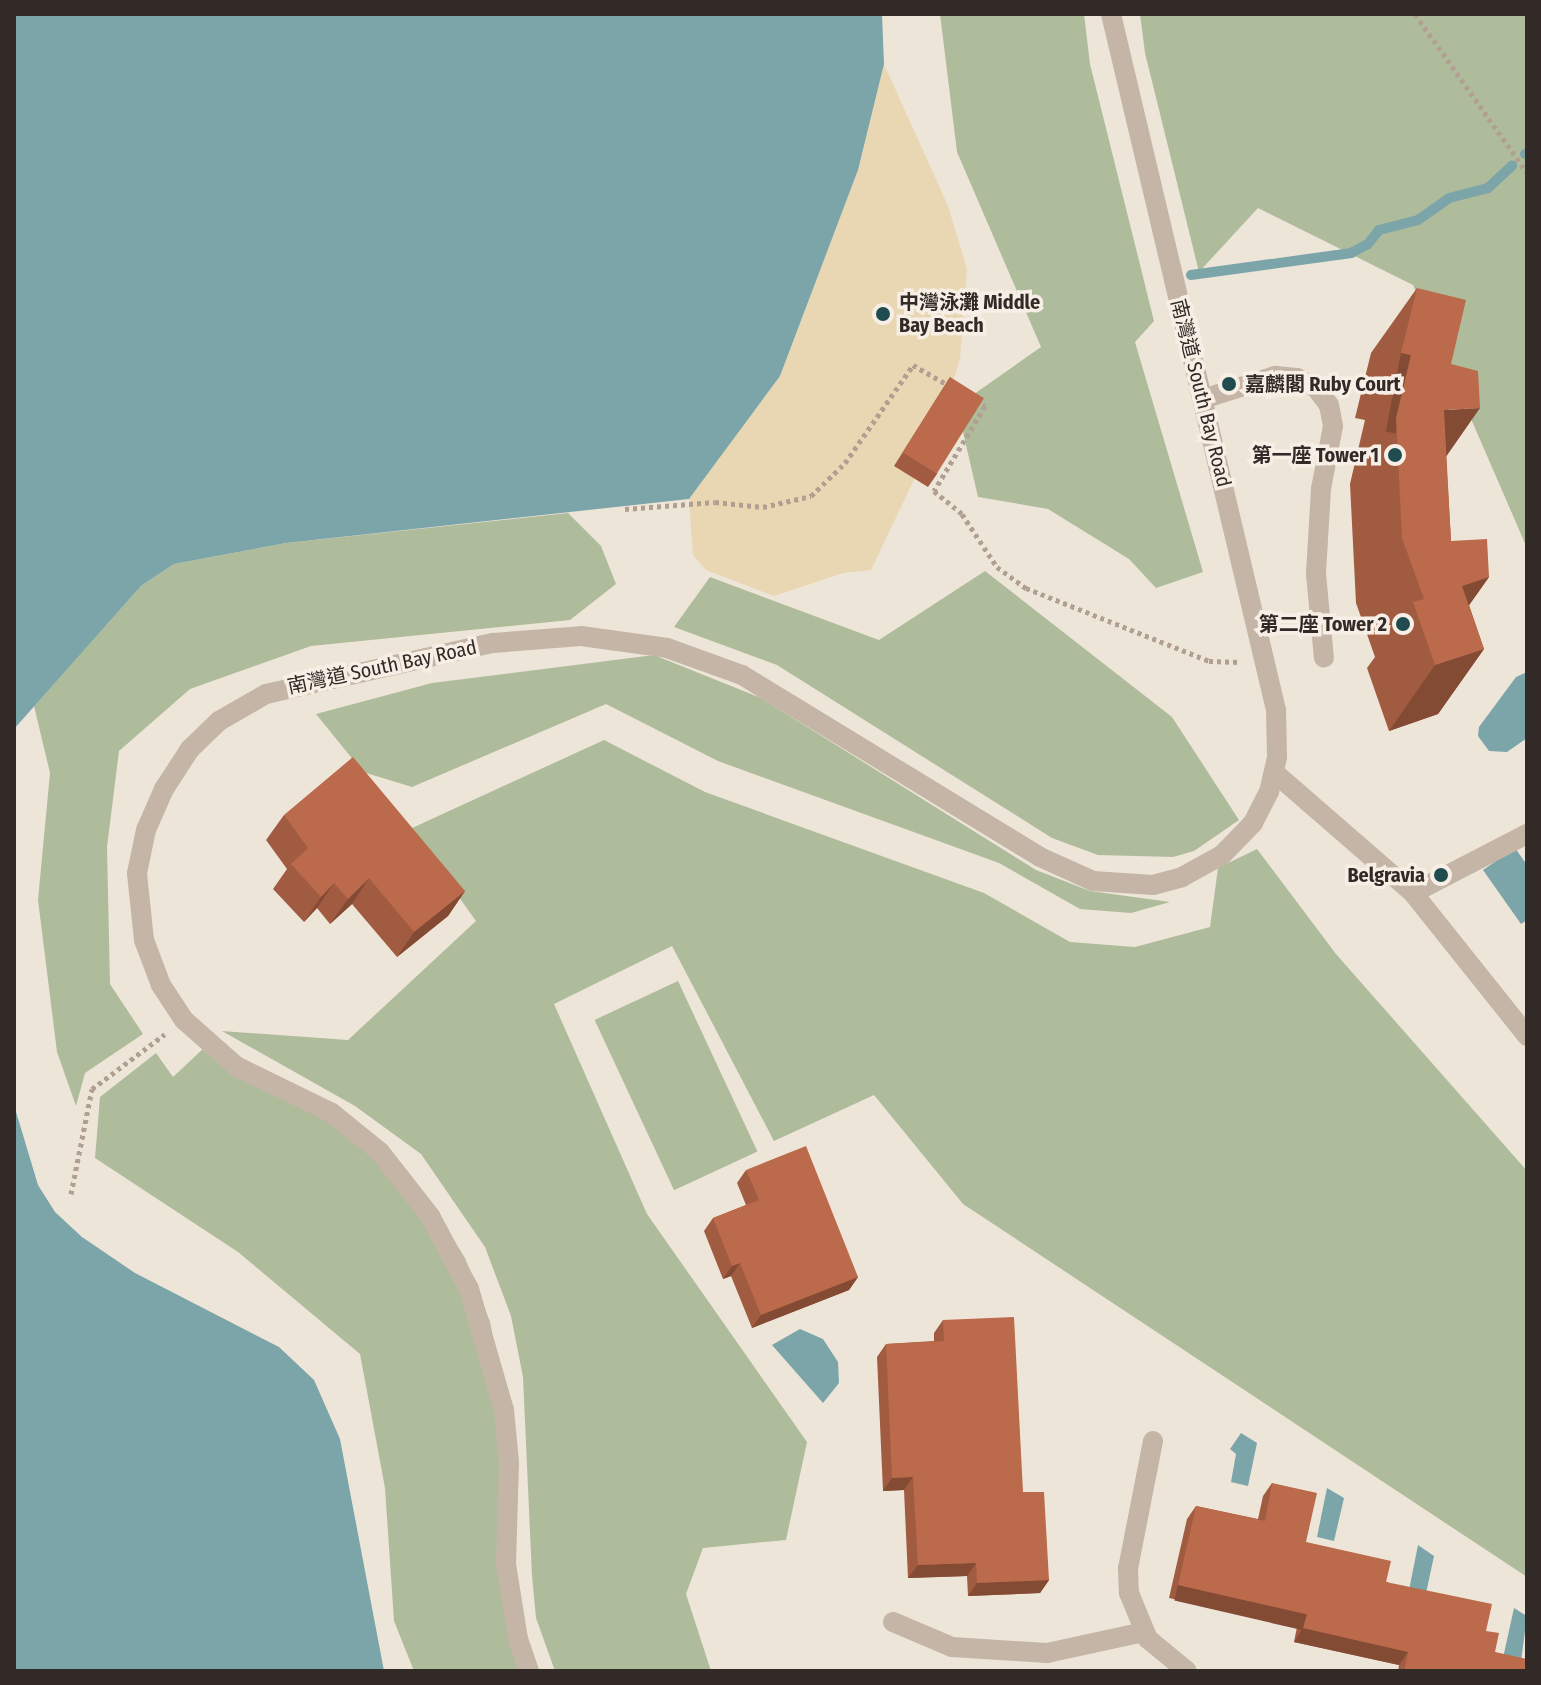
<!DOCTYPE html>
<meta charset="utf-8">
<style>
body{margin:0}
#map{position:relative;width:1541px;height:1685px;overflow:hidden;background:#eee5d9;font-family:"Fira Sans Condensed","Noto Sans TC",sans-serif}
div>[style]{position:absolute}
.green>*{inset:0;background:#afbc9b;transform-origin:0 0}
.sand>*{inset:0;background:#e8d7b2}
.water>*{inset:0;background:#7ba5a9}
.stream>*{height:10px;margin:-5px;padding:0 5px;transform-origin:5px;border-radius:5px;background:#7ba5a9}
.path>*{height:5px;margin-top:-2.5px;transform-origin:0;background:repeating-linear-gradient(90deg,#b1a091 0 4px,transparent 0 8px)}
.minor>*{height:20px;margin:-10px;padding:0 10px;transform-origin:10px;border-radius:10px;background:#c5b5a6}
.wall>*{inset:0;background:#a15b40}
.shaded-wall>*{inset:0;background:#834a34;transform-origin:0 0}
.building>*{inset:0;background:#bb6a4b;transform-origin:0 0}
.dots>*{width:22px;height:22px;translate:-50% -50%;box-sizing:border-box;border:4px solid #f7efe5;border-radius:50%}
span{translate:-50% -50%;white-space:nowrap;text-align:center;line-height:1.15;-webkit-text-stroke:7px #f7efe5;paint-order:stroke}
.poi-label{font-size:20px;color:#322a26;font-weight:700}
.left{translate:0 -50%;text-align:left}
.right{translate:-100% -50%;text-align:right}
.street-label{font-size:20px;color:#322a26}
.frame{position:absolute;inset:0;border:16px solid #322a26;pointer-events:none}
</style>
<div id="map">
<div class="green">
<i style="clip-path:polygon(940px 14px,1084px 14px,1090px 64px,1154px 321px,1135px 342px,1203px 572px,1156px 588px,1129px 559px,1048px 509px,978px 497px,957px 406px,1041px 347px,957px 152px)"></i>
<i style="clip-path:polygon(1140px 14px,1527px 14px,1527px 548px,1413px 285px,1258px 208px,1199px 272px,1145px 53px)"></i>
<i style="clip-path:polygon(568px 513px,601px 546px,616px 584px,570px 620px,311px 646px,190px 689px,119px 751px,107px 847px,110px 984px,143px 1034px,85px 1073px,76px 1106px,57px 1052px,38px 900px,50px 773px,34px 706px,141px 586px,174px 564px,286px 543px)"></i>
<i style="clip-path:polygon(985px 571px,1172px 717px,1239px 820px,1194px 851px,1173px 857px,1098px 855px,1052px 838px,777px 665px,674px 627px,710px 577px,879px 640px)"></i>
<i style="clip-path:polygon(654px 655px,761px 698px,1036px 870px,1090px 891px,1170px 902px,1131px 913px,1080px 909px,999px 863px,718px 761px,606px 704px,412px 787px,363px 772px,316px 714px,432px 683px)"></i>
<i style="clip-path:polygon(604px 740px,705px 792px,984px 893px,1070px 942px,1135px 947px,1210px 927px,1218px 868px,1257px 849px,1336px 954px,1527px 1171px,1527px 1577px,963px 1204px,874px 1095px,774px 1141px,672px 946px,554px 1004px,647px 1214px,807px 1442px,786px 1540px,703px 1548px,686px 1594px,711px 1671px,555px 1671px,536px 1618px,532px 1576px,523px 1377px,511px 1316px,485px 1247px,421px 1154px,355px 1106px,222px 1031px,348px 1040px,476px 921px,410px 829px)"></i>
<i style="left:678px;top:981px;width:188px;height:92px;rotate:65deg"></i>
<i style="clip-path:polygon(205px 1047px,343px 1125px,435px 1211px,465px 1258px,490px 1322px,501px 1379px,510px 1578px,531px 1671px,414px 1671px,394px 1621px,385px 1488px,360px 1354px,238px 1252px,95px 1158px,100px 1097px,156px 1053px,173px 1077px)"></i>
</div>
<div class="sand">
<i style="clip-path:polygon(884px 64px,948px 206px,967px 269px,960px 359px,938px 429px,871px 570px,843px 573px,774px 596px,706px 570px,693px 555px,689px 499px,780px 376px,858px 170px)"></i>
</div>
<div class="water">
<i style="clip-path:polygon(14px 14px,882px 14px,884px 64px,858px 170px,780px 376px,689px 499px,286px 543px,174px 564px,141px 586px,14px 729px)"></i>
<i style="clip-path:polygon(1527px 672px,1527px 738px,1507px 752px,1489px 751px,1478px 736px,1479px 727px,1516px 677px)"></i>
<i style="clip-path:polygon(1515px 848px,1527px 865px,1527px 920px,1521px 924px,1483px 870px)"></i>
<i style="clip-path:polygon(14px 1105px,38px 1185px,55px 1212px,82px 1237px,135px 1273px,279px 1347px,314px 1380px,340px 1439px,384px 1671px,14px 1671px)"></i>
<i style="clip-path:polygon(800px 1329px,823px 1339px,838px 1362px,839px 1383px,823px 1403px,772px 1345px)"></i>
<i style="clip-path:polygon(1241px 1433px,1257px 1443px,1248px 1486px,1231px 1482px,1236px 1454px,1230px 1449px)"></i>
<i style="clip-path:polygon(1327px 1488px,1344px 1498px,1334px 1541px,1317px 1537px)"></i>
<i style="clip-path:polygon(1418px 1545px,1434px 1556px,1425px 1598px,1408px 1595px)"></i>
<i style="clip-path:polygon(1514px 1608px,1527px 1616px,1521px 1661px,1503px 1658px)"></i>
</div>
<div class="stream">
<i style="left:1525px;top:154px;width:2px;rotate:-27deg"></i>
<i style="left:1191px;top:275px;width:162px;rotate:-7.8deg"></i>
<i style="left:1351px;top:253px;width:19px;rotate:-28deg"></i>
<i style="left:1368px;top:244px;width:18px;rotate:-52deg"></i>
<i style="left:1379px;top:230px;width:40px;rotate:-14.4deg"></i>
<i style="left:1418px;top:220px;width:38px;rotate:-35deg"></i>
<i style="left:1449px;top:198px;width:40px;rotate:-14.4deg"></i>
<i style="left:1488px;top:188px;width:33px;rotate:-43deg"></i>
</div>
<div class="path">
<i style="left:1415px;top:14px;width:194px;rotate:54.8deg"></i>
<i style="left:976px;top:401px;width:10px;rotate:29deg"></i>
<i style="left:985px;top:406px;width:99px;rotate:121deg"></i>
<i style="left:934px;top:491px;width:36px;rotate:39deg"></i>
<i style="left:962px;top:514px;width:64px;rotate:56.6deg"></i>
<i style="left:997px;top:567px;width:36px;rotate:36deg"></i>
<i style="left:1026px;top:588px;width:197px;rotate:21.7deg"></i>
<i style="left:1209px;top:661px;width:31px;rotate:2deg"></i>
<i style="left:625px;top:509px;width:90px;rotate:-4.4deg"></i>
<i style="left:715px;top:502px;width:48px;rotate:5.9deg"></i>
<i style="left:763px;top:507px;width:49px;rotate:-12.9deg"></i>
<i style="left:811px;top:496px;width:47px;rotate:-44.1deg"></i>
<i style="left:845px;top:463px;width:119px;rotate:-55.2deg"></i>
<i style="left:913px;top:365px;width:43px;rotate:29.6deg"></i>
<i style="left:71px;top:1194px;width:107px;rotate:-78.7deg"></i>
<i style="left:92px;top:1089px;width:91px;rotate:-37deg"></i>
</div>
<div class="minor">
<i style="left:1203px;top:399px;width:76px;rotate:-17.7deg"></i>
<i style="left:1275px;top:376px;width:22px;rotate:5deg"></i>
<i style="left:1297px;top:378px;width:21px;rotate:28deg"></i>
<i style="left:1316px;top:388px;width:21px;rotate:53deg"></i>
<i style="left:1329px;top:405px;width:21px;rotate:79deg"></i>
<i style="left:1333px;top:426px;width:64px;rotate:100.8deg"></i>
<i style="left:1321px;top:489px;width:85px;rotate:93.4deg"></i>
<i style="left:1316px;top:574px;width:84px;rotate:84.6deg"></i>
<i style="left:1275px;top:773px;width:183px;rotate:41deg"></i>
<i style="left:1413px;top:893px;width:183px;rotate:51.4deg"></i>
<i style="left:1413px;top:893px;width:128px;rotate:-27.4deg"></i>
<i style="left:1153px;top:1441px;width:129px;rotate:101.1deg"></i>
<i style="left:1128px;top:1568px;width:25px;rotate:88deg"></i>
<i style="left:1129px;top:1593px;width:50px;rotate:67.6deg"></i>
<i style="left:1148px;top:1639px;width:50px;rotate:39.4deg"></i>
<i style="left:893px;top:1622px;width:64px;rotate:23deg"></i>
<i style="left:952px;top:1647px;width:95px;rotate:3.6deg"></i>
<i style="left:1047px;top:1653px;width:99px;rotate:-12.2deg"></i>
<i style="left:529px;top:1671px;width:34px;rotate:-109deg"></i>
<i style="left:518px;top:1639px;width:76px;rotate:-99.1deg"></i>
<i style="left:506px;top:1564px;width:102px;rotate:-88.3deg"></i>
<i style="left:509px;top:1462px;width:52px;rotate:-95.5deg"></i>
<i style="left:504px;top:1410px;width:126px;rotate:-106.1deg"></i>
<i style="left:469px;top:1289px;width:83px;rotate:-118.1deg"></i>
<i style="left:430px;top:1216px;width:81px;rotate:-128deg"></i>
<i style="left:380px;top:1152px;width:62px;rotate:-140.9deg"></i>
<i style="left:332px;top:1113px;width:107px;rotate:-153.9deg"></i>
<i style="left:236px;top:1066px;width:69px;rotate:-138.5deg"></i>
<i style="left:184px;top:1020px;width:42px;rotate:-123.3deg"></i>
<i style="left:161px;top:985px;width:48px;rotate:-110.7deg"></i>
<i style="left:144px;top:940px;width:67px;rotate:-96deg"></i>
<i style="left:137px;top:873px;width:44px;rotate:-78.2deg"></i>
<i style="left:146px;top:830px;width:45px;rotate:-66.3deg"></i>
<i style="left:164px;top:789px;width:48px;rotate:-57deg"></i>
<i style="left:190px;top:749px;width:40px;rotate:-44deg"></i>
<i style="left:219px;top:721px;width:54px;rotate:-29.9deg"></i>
<i style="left:266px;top:694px;width:233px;rotate:-12.7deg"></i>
<i style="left:493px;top:643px;width:88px;rotate:-4.5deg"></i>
<i style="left:581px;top:636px;width:87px;rotate:7.9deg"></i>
<i style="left:667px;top:648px;width:80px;rotate:19.8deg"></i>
<i style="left:742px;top:675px;width:349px;rotate:31.4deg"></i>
<i style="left:1040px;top:857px;width:58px;rotate:24.4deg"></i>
<i style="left:1093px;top:881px;width:60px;rotate:3.8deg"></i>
<i style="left:1153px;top:885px;width:30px;rotate:-15deg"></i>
<i style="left:1182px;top:877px;width:46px;rotate:-28.8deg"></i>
<i style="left:1222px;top:855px;width:45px;rotate:-45.9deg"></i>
<i style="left:1253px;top:823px;width:35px;rotate:-63deg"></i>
<i style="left:1269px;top:792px;width:36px;rotate:-77deg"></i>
<i style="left:1277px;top:757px;width:47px;rotate:-91.2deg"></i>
<i style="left:1276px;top:710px;width:715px;rotate:-103.34deg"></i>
</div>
<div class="wall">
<i style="clip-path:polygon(1417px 288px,1451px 364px,1446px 457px,1451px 541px,1489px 577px,1469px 605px,1484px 649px,1438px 714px,1389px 731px,1367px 668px,1375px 657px,1356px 603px,1350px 484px,1365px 420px,1355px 418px,1371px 353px)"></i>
<i style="clip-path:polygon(950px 377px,937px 474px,928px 487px,894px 466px)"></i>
<i style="clip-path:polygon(284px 815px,465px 891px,448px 916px,397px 957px,352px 904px,330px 924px,317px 908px,304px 922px,273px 889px,287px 869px,266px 840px)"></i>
<i style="clip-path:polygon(746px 1170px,858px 1277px,849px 1290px,752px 1328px,731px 1276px,723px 1279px,704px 1231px,713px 1218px,746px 1205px,737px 1183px)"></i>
<i style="clip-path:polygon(943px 1320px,1023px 1492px,1049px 1580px,1040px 1593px,968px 1596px,967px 1576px,908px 1578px,904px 1490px,883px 1491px,877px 1357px,886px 1344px,934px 1341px,934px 1333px)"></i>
<i style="clip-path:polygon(1272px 1483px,1306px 1542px,1486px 1631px,1495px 1652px,1527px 1671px,1398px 1671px,1399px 1665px,1294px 1642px,1297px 1627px,1169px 1598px,1187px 1519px,1196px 1506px,1258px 1519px,1263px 1496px)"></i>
</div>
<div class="shaded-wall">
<i style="left:1401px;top:353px;width:10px;height:80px;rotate:11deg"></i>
<i style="clip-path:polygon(1480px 408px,1434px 474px,1398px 475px,1444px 410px)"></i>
<i style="clip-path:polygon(1489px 577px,1443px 642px,1462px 586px)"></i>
<i style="clip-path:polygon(1484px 649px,1438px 714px,1389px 731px,1435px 665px)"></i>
<i style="clip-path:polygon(369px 878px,352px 904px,330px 924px,348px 899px)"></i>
<i style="clip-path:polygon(334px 883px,317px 908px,304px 922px,321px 897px)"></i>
<i style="clip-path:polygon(465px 891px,448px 916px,397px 957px,414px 932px)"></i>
<i style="clip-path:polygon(740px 1263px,731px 1276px,723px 1279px,732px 1266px)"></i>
<i style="clip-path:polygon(858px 1277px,849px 1290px,752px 1328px,761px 1315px)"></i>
<i style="clip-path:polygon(913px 1477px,904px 1490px,883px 1491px,892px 1478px)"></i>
<i style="clip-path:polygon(976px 1563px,967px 1576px,908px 1578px,918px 1565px)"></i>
<i style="clip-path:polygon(1049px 1580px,1040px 1593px,968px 1596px,977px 1583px)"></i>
<i style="left:1178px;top:1585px;width:132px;height:16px;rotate:13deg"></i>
<i style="clip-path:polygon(1303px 1628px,1408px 1652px,1399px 1665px,1294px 1642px)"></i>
</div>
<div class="building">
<i style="clip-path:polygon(1417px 288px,1466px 300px,1451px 364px,1478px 371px,1480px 408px,1444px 410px,1451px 541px,1487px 539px,1489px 577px,1462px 586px,1484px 649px,1435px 665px,1413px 602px,1424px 599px,1402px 538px,1396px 418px,1411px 355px,1401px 353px)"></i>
<i style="left:950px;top:377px;width:40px;height:89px;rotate:32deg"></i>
<i style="clip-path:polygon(353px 757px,465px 891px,414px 932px,369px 878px,348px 899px,334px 883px,321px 897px,291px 864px,308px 848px,284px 815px)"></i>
<i style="clip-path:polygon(806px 1146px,858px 1277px,761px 1315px,740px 1263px,732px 1266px,713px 1218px,759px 1200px,746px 1170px)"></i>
<i style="clip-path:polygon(1014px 1317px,1023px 1492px,1044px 1492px,1049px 1580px,977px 1583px,976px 1563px,918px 1565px,913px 1477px,892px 1478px,886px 1344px,944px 1341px,943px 1320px)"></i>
<i style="clip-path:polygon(1272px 1483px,1317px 1493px,1306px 1542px,1391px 1561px,1386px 1582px,1492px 1604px,1486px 1631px,1499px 1633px,1495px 1652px,1527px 1659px,1527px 1671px,1404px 1671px,1408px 1652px,1303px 1628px,1307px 1614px,1178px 1585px,1196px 1506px,1265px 1521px)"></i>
</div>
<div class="dots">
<i style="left:883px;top:314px;background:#204b4f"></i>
<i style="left:1229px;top:384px;background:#204b4f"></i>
<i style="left:1395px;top:455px;background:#204b4f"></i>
<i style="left:1403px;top:624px;background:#204b4f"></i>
<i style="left:1441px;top:875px;background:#204b4f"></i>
</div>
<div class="poi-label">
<span class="left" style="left:899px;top:314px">中灣泳灘 Middle<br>Bay Beach</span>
<span class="left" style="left:1245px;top:384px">嘉麟閣 Ruby Court</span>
<span class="right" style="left:1379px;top:455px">第一座 Tower 1</span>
<span class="right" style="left:1387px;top:624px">第二座 Tower 2</span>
<span class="right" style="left:1425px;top:875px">Belgravia</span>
</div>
<div class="street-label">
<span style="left:1201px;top:393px;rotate:76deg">南灣道 South Bay Road</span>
<span style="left:382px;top:667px;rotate:-12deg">南灣道 South Bay Road</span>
</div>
<div class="frame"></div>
</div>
